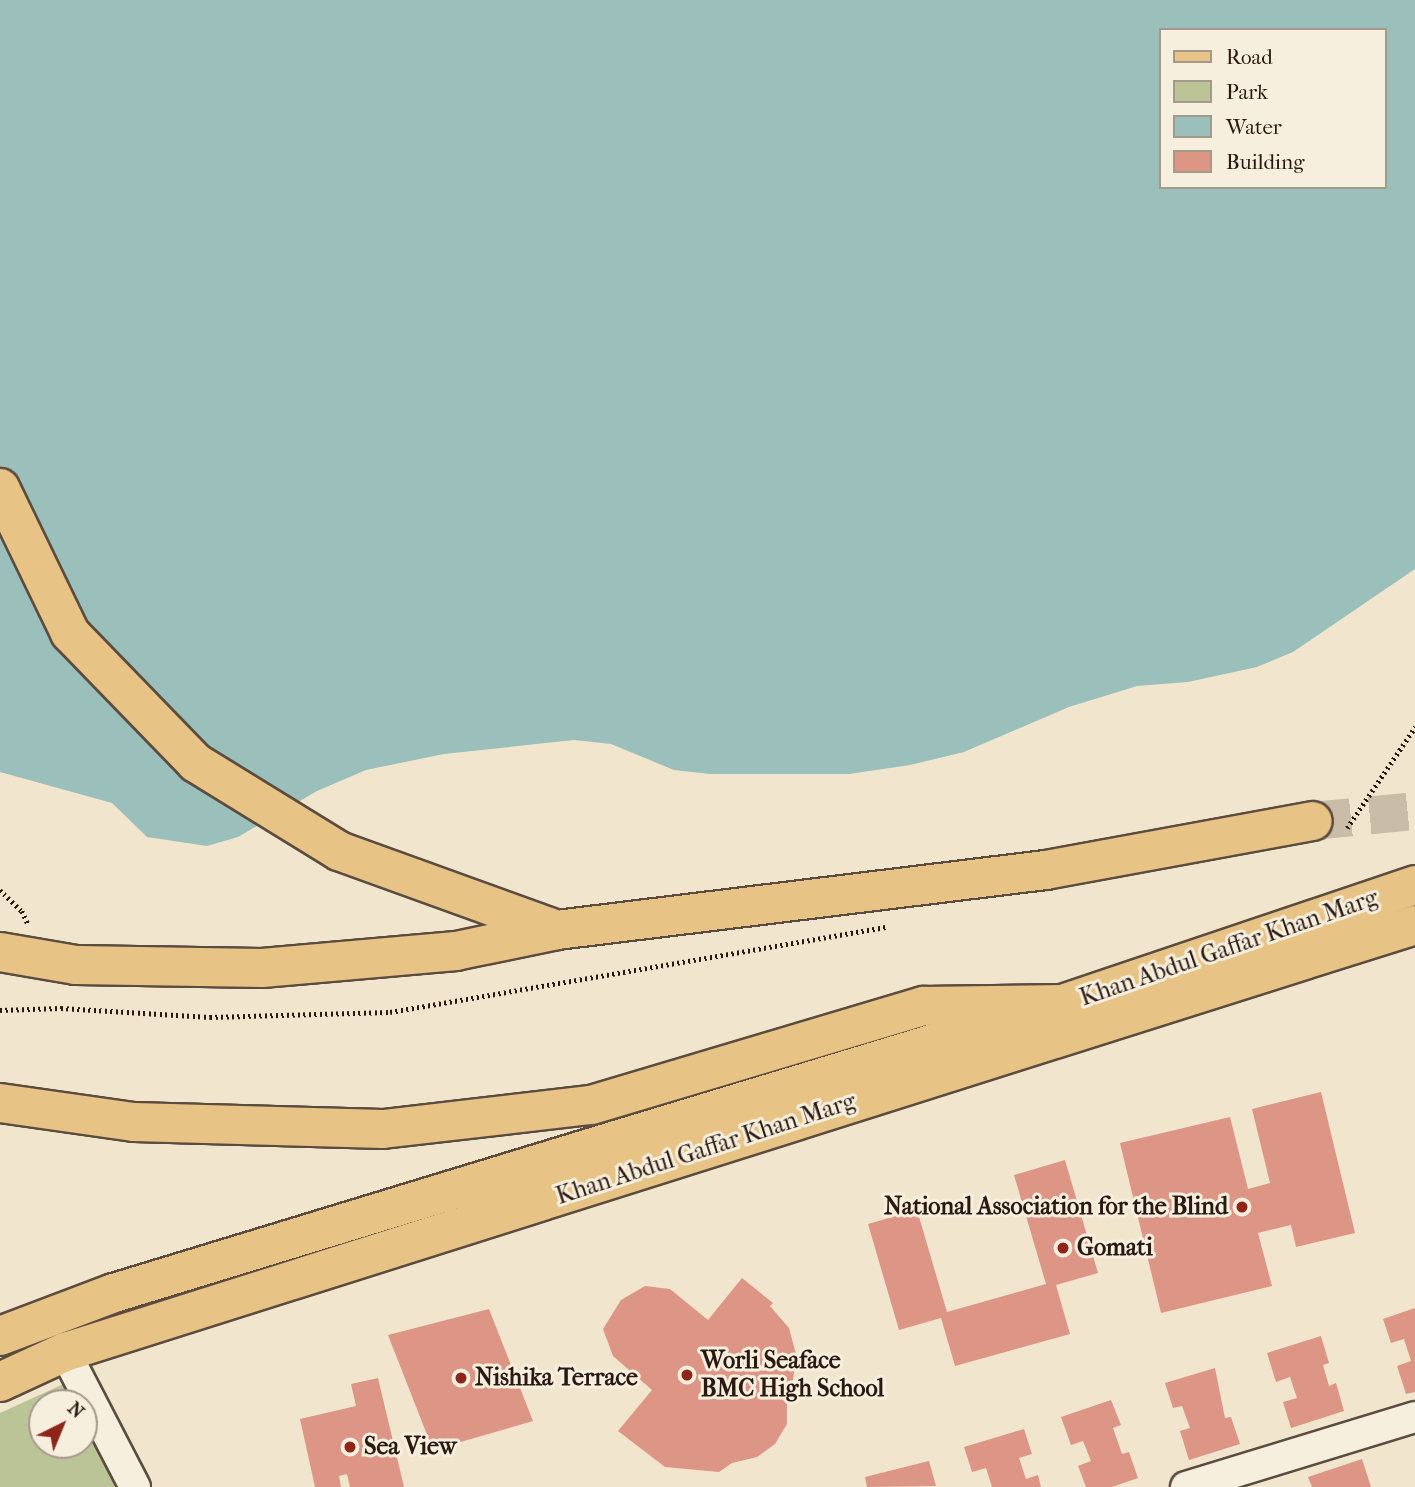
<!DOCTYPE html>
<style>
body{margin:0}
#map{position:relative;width:1415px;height:1487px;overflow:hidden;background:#f1e6cd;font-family:"IM FELL French Canon",serif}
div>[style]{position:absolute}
.green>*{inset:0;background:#bbc497}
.water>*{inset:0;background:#9bbfba}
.building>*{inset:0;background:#dd9585}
.motorway-tunnel>*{height:38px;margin-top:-19px;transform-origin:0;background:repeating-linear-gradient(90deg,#c9bda7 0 38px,transparent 0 57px)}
.path>*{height:4.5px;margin-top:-2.25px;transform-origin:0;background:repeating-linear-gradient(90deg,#2b1811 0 2px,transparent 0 5.5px)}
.roads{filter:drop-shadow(2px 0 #5c4c40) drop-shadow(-2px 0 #5c4c40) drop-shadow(0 2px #5c4c40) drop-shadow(0 -2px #5c4c40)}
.minor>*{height:30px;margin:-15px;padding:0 15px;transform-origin:15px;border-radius:15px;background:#f6efde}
.primary>*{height:38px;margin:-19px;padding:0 19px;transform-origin:19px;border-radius:19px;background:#e8c386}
.motorway>*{height:38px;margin:-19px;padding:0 19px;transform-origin:19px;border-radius:19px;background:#e8c386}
.dots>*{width:19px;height:19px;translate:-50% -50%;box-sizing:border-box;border:4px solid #f6efde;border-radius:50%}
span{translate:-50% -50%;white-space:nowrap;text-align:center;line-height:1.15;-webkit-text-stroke:6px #f6efde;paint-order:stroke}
.street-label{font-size:24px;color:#2b1811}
.poi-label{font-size:24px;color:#2b1811;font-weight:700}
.right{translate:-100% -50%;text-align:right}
.left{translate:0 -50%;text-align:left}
.legend{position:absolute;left:1159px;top:28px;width:228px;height:161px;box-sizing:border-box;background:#f6efde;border:2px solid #a5998c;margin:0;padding:9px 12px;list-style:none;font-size:21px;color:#2b1811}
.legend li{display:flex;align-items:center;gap:14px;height:35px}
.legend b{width:35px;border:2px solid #a5998c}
.north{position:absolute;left:28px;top:1389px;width:70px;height:70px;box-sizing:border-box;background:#f6efde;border:2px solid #a5998c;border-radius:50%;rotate:43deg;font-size:19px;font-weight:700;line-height:28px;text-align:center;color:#2b1811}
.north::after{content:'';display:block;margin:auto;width:24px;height:32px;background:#8f2418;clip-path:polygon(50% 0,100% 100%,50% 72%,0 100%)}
</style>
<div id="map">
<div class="green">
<i style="clip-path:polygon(evenodd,81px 1376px,132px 1487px,0 1487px,0 1413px,81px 1376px,42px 1403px,84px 1403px,84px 1445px,42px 1445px,42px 1403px)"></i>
</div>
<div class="water">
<i style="clip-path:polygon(evenodd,0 0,1415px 0,1415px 569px,1293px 652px,1257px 667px,1188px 682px,1137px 686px,1069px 707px,964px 752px,910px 765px,849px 774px,710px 774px,674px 770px,611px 744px,574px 740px,444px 754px,366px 770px,317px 791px,238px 837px,207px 846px,147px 837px,112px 803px,0 772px,0 0,1161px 30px,1385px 30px,1385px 187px,1161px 187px,1161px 30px)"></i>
</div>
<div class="building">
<i style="clip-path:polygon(1321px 1092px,1355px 1233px,1296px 1247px,1291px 1225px,1258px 1233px,1272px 1286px,1161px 1313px,1120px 1143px,1230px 1117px,1248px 1189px,1270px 1183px,1252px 1109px)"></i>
<i style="clip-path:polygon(1065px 1160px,1098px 1273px,1056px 1285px,1070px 1334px,955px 1366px,941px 1318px,899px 1330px,868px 1224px,917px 1210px,947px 1312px,1046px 1284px,1014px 1175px)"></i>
<i style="clip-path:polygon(742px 1278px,773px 1303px,770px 1306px,789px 1328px,796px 1354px,793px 1380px,787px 1391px,787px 1424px,775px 1444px,757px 1457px,732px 1463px,719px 1472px,665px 1467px,618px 1431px,652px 1390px,613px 1356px,603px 1329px,621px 1300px,645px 1286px,670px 1289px,708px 1320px)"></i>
<i style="clip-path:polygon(1415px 1308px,1415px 1392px,1406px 1394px,1397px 1366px,1411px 1361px,1404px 1339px,1391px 1343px,1383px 1319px)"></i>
<i style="clip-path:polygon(489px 1309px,533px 1421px,433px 1450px,388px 1335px)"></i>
<i style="clip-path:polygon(1321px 1336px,1329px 1363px,1323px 1365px,1329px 1386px,1336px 1383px,1344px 1411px,1291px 1428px,1283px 1402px,1297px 1398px,1290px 1377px,1276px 1382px,1267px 1353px)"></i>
<i style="clip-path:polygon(1215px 1368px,1225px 1418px,1231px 1417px,1240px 1444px,1189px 1460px,1180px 1431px,1190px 1428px,1182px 1406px,1173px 1408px,1165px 1383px)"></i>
<i style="clip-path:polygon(378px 1378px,404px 1487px,350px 1487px,347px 1474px,339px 1476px,341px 1487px,315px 1487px,300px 1419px,356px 1406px,351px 1384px)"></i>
<i style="clip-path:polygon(1111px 1400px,1121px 1425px,1113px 1428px,1122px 1454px,1129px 1452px,1138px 1478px,1112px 1487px,1086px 1487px,1078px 1466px,1091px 1461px,1083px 1441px,1071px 1445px,1061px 1417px)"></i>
<i style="clip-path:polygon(1024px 1429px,1032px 1454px,1019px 1458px,1026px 1479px,1038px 1475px,1041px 1487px,992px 1487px,986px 1468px,972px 1472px,964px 1447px)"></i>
<i style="clip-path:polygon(1362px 1459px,1371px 1487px,1312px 1487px,1308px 1477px)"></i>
<i style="clip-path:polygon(929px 1461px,936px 1486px,867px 1487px,865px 1477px)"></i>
</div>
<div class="motorway-tunnel">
<i style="left:1313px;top:821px;width:102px;rotate:-5.6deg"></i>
</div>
<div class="path">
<i style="left:1347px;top:828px;width:122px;rotate:-56deg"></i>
<i style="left:0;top:890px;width:30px;rotate:44deg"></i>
<i style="left:22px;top:911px;width:14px;rotate:65deg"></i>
<i style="left:0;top:1010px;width:61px;rotate:-1.9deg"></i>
<i style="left:61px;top:1008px;width:149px;rotate:3.5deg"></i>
<i style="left:210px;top:1017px;width:180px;rotate:-1.6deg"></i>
<i style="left:390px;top:1012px;width:503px;rotate:-9.72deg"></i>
</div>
<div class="roads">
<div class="minor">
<i style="left:65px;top:1352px;width:152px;rotate:62.6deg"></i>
<i style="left:1186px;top:1487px;width:239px;rotate:-17deg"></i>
</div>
<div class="primary">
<i style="left:0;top:1336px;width:122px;rotate:-20.7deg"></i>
<i style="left:114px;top:1293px;width:991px;rotate:-16.95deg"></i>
<i style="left:1062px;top:1004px;width:373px;rotate:-18.6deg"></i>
<i style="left:0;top:1382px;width:72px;rotate:-24.8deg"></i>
<i style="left:65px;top:1352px;width:1416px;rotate:-17.55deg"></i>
</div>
<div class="motorway">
<i style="left:0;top:488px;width:161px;rotate:64.2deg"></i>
<i style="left:70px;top:633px;width:181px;rotate:45.9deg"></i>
<i style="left:196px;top:763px;width:168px;rotate:31.6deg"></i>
<i style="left:339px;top:851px;width:232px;rotate:19.9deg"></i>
<i style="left:0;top:952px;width:77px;rotate:9.7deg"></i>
<i style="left:76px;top:965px;width:186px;rotate:0.9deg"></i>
<i style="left:262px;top:968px;width:195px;rotate:-5deg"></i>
<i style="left:456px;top:951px;width:103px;rotate:-11.7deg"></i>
<i style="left:557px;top:930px;width:493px;rotate:-7deg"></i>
<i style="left:1046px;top:870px;width:271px;rotate:-10.4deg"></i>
<i style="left:0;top:1103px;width:135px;rotate:8.1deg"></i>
<i style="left:134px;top:1122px;width:249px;rotate:1.6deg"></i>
<i style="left:383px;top:1129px;width:209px;rotate:-6.6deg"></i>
<i style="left:591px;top:1105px;width:347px;rotate:-16.6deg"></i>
<i style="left:924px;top:1006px;width:138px;rotate:-0.8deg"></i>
</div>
</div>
<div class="dots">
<i style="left:1242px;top:1207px;background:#8f2418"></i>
<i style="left:1063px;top:1248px;background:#8f2418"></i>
<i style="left:687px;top:1375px;background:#8f2418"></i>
<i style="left:461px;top:1378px;background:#8f2418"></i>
<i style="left:350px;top:1447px;background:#8f2418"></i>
</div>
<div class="street-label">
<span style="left:1229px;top:948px;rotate:-19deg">Khan Abdul Gaffar Khan Marg</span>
<span style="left:706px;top:1149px;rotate:-18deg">Khan Abdul Gaffar Khan Marg</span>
</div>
<div class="poi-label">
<span class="right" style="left:1228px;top:1207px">National Association for the Blind</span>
<span class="left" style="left:1077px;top:1248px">Gomati</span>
<span class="left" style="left:701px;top:1375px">Worli Seaface<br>BMC High School</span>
<span class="left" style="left:475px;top:1378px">Nishika Terrace</span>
<span class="left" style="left:364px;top:1447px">Sea View</span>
</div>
<ul class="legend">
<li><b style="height:9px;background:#e8c386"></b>Road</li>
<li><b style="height:19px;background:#bbc497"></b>Park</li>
<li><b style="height:19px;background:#9bbfba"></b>Water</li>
<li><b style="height:19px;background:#dd9585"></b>Building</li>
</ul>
<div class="north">N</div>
</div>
